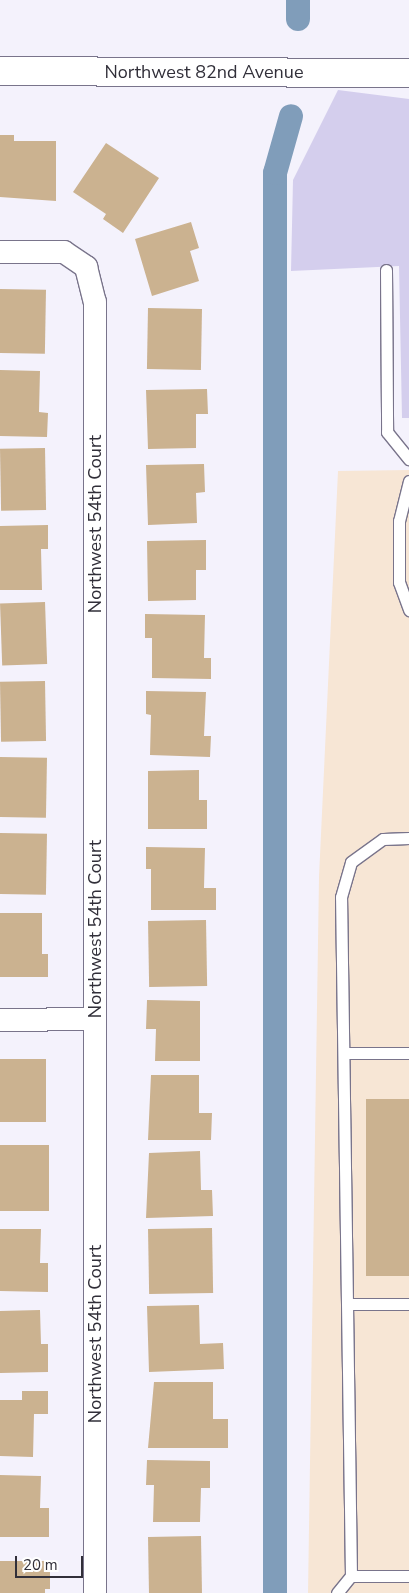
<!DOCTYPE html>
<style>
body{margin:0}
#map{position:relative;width:409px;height:1593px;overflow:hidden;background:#f4f2fc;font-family:"Nunito Sans",sans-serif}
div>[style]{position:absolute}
.commercial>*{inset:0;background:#f7e6d5}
.green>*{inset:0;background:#d4ceed}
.canal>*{height:24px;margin:-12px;padding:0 12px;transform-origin:12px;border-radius:12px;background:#809dba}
.building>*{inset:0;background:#cbb290;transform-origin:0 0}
.roads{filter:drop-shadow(1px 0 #79748b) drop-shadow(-1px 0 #79748b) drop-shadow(0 1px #79748b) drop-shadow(0 -1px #79748b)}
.service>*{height:11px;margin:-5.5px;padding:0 5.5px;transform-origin:5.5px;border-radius:5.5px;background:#fff}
.minor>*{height:22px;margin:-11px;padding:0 11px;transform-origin:11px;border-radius:11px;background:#fff}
.tertiary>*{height:28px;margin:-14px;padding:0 14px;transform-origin:14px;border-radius:14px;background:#fff}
span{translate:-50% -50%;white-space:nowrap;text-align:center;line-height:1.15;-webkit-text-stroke:4px #fff;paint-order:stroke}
.street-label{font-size:18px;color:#312f39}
.scale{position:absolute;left:15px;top:1556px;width:68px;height:22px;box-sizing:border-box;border:2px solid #312f39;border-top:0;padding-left:6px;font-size:15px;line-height:18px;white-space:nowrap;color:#312f39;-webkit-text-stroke:4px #fff;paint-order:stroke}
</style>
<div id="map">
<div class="commercial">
<i style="clip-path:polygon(409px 470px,409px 1593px,308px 1593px,319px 877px,338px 471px)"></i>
</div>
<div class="green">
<i style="clip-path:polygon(338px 90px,409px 99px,409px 418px,402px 418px,399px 266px,291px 271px,293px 180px)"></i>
</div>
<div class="canal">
<i style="left:298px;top:0;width:19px;rotate:90deg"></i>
<i style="left:275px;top:1593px;width:1420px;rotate:-90deg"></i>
<i style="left:275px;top:173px;width:59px;rotate:-74.3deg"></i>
</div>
<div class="building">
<i style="clip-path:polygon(0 135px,14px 135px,14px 141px,56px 141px,56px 201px,0 197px)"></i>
<i style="clip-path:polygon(106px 143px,159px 178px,123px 233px,103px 219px,106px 214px,73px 192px)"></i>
<i style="clip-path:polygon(191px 222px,199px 248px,190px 251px,199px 281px,152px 296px,135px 239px)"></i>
<i style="left:0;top:289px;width:46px;height:64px;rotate:1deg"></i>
<i style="left:148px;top:308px;width:54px;height:61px;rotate:1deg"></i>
<i style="clip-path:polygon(0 370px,40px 371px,39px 412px,48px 413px,47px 437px,0 436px)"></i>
<i style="clip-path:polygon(207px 389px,208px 414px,196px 414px,196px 448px,148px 449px,146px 390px)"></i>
<i style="left:45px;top:448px;width:62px;height:45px;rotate:89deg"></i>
<i style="clip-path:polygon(204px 464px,205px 492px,196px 493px,197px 523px,148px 525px,146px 465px)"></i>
<i style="clip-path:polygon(48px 525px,48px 549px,41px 549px,42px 590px,0 590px,0 526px)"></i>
<i style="clip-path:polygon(206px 540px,206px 570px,196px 570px,196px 600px,148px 601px,147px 541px)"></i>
<i style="left:45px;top:602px;width:62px;height:45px;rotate:88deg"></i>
<i style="clip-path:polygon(145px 614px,205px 615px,204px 658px,211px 658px,211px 679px,152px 678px,152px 638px,145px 638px)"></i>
<i style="left:45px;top:681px;width:60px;height:45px;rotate:89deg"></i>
<i style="clip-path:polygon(146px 691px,206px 692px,204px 736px,211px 736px,210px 757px,150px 755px,151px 715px,146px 714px)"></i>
<i style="left:0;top:757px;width:47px;height:60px;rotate:1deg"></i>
<i style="clip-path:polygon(199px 770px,199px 800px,207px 800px,207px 829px,148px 829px,148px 771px)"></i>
<i style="left:0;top:833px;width:47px;height:61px;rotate:1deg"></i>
<i style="clip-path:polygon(146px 847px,205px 848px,204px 888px,216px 888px,216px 910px,151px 910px,151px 869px,146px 869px)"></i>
<i style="clip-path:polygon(0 913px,42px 913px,42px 954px,48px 954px,48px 977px,0 977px)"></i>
<i style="left:206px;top:920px;width:66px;height:58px;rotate:89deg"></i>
<i style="clip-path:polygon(147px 1000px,200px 1001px,200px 1061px,155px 1061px,156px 1029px,146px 1029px)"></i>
<i style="left:0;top:1059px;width:46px;height:63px"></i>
<i style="clip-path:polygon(151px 1075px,199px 1075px,199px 1113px,212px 1113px,211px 1140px,148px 1140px)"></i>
<i style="left:409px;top:1099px;width:177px;height:43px;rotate:90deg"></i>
<i style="left:0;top:1145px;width:49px;height:66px"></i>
<i style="clip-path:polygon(200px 1151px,201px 1190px,212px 1190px,213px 1216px,146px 1218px,149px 1153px)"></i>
<i style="left:212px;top:1228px;width:65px;height:64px;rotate:89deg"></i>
<i style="clip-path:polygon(0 1229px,41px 1229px,40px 1263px,48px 1263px,48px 1292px,0 1291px)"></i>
<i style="clip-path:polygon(199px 1305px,200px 1344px,223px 1343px,224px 1369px,149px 1372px,147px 1306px)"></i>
<i style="clip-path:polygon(40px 1310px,41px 1344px,48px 1344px,48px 1372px,0 1373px,0 1311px)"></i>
<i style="clip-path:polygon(154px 1382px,213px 1382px,213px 1419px,228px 1419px,228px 1448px,148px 1448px)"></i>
<i style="clip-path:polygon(22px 1391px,48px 1391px,48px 1414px,34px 1414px,33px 1457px,0 1456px,0 1400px,22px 1400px)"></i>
<i style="clip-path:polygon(147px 1460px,210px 1461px,210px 1488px,201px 1488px,200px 1522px,153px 1522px,154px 1485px,146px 1485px)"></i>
<i style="clip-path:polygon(0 1475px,41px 1476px,40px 1508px,49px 1508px,49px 1537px,0 1537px)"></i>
<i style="left:201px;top:1536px;width:57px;height:53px;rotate:89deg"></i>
<i style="clip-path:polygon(0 1561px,50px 1561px,50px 1589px,45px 1589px,45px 1593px,0 1593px)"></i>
</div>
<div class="roads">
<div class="service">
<i style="left:386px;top:270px;width:162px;rotate:89.6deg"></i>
<i style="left:387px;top:432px;width:35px;rotate:51deg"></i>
<i style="left:409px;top:481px;width:41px;rotate:104deg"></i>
<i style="left:399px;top:521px;width:61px;rotate:90deg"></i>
<i style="left:399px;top:582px;width:30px;rotate:70deg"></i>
<i style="left:346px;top:1053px;width:63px"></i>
<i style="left:348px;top:1304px;width:61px"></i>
<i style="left:351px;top:1576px;width:58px"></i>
<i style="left:337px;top:1593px;width:22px;rotate:-51deg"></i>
<i style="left:351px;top:1576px;width:679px;rotate:-90.84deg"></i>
<i style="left:341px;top:897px;width:36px;rotate:-74deg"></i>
<i style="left:351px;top:862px;width:39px;rotate:-36deg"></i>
<i style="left:383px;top:839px;width:26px;rotate:-2deg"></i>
</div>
<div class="minor">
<i style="left:0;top:252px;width:64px"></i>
<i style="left:64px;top:252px;width:27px;rotate:34deg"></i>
<i style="left:86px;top:267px;width:36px;rotate:76deg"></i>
<i style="left:95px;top:302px;width:1291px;rotate:90deg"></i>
<i style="left:0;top:1020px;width:95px;rotate:-0.6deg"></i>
</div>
<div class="tertiary">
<i style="left:0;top:71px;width:409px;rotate:0.3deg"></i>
</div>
</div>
<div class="street-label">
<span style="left:204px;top:72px">Northwest 82nd Avenue</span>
<span style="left:95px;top:524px;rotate:-90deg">Northwest 54th Court</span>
<span style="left:95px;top:929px;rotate:-90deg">Northwest 54th Court</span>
<span style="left:95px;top:1334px;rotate:-90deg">Northwest 54th Court</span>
</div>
<div class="scale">20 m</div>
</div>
